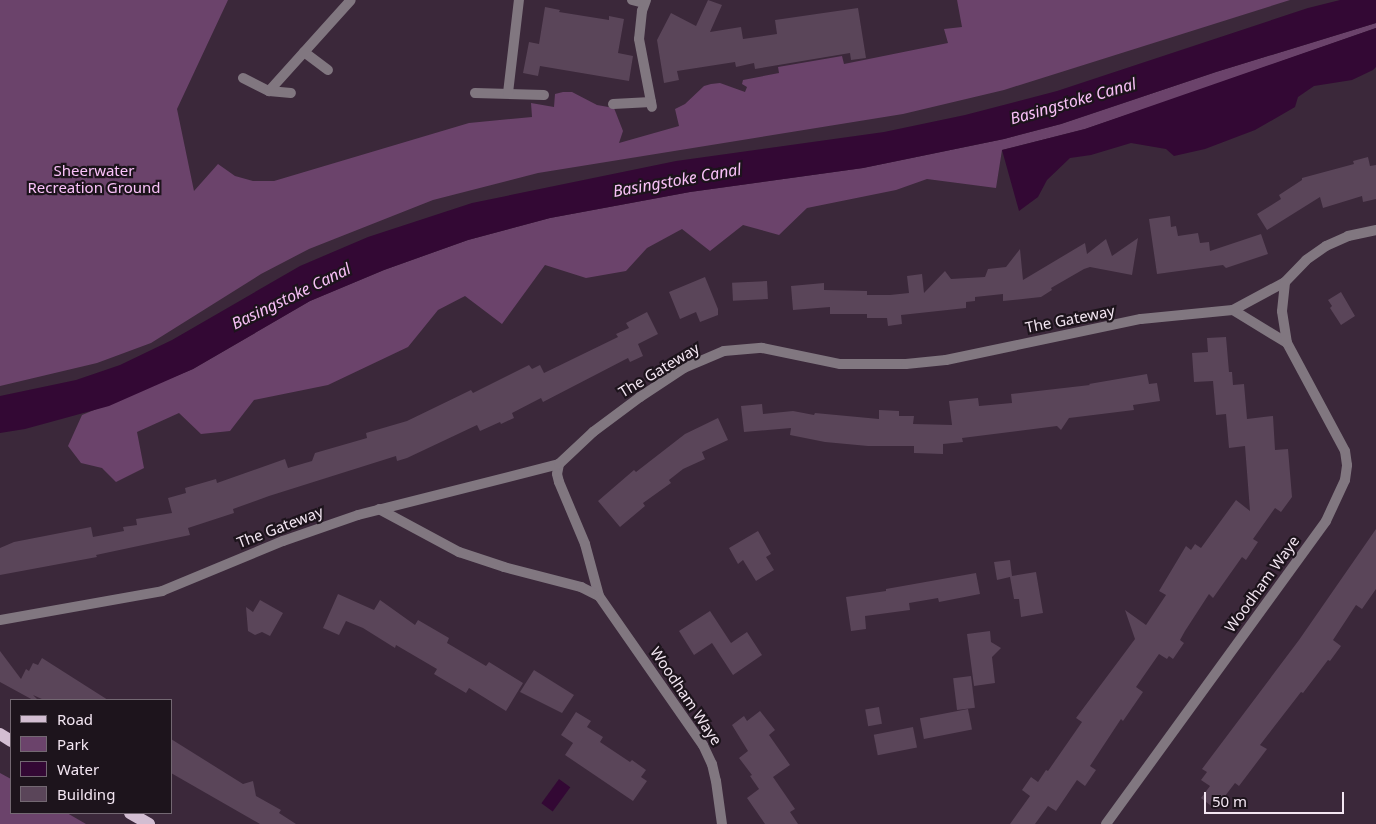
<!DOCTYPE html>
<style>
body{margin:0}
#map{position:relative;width:1376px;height:824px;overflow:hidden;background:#3b283a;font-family:"Noto Sans",sans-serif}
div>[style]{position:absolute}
.green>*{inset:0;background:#6b436b}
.water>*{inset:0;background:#330834;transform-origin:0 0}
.building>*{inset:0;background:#5a4559;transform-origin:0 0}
.minor>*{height:10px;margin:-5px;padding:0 5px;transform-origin:5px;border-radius:5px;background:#817780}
.primary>*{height:12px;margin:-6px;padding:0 6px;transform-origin:6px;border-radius:6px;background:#d3bed2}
span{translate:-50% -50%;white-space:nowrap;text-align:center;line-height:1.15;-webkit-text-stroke:4.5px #1d141c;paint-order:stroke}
.park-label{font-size:15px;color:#fac2f9}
.street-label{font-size:15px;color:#f3e6f2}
.water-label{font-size:16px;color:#f8c0f7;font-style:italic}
.legend{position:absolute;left:10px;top:699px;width:162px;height:115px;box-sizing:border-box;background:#1d141c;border:1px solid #736872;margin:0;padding:6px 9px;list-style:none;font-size:15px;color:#f3e6f2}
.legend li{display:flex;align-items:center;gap:10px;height:25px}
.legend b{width:25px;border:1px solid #736872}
.scale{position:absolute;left:1204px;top:792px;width:140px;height:22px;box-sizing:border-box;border:2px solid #f3e6f2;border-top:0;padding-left:6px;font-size:15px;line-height:18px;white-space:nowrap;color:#f3e6f2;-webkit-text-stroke:4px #1d141c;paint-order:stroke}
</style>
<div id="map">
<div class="green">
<i style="clip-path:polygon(0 0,228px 0,177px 109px,194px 191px,218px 164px,235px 176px,253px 181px,274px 181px,469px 123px,532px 117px,531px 103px,554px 107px,555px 94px,563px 92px,572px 92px,597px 105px,614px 108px,623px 131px,619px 143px,679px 126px,675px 109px,685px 104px,704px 86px,711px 84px,720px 83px,745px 92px,747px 87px,742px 84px,743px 80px,779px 73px,778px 67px,842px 56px,844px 64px,948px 43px,944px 29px,962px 27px,957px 0,1290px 0,1004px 90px,903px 114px,538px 173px,433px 200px,309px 249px,261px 274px,151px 343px,97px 363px,0 386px)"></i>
<i style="clip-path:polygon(1376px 23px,1376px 28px,1174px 99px,1085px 129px,1002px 150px,996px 188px,927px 179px,896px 190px,807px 208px,779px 235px,743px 225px,710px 251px,682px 229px,647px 248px,626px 271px,586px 278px,545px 265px,502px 324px,465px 296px,438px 310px,408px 347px,328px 385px,254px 400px,230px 431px,201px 434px,179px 413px,137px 432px,144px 468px,116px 482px,102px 468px,81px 463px,68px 446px,82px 415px,193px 369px,310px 301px,384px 270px,468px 240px,550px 218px,690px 192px,863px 168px,1004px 139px,1061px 124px,1216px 72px)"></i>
<i style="clip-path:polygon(0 773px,11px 779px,11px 813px,67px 813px,86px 824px,0 824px)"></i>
</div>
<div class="water">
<i style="clip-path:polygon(1340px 0,1376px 0,1376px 23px,1216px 72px,1061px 124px,1004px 139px,863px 168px,690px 192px,550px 218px,468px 240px,384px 270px,310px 301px,193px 369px,109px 406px,25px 429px,0 433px,0 396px,76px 380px,120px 365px,172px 340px,300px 266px,368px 237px,472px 203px,676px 161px,884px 132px,965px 115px,1057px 91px,1308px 8px)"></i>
<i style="clip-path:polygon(1376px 28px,1376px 67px,1373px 70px,1352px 80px,1314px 86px,1298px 97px,1295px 107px,1255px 130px,1205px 149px,1174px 156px,1166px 149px,1131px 143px,1091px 155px,1070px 158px,1047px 180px,1038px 197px,1019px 211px,1002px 150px,1085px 129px)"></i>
<i style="left:559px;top:779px;width:14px;height:30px;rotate:36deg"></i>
</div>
<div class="building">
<i style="clip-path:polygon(708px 0,722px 5px,710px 32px,741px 27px,743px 39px,777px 34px,775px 20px,858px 8px,866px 58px,851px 60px,850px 53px,755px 69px,754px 63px,736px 67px,735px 62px,677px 71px,679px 80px,664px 83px,657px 40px,671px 13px,696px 26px)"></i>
<i style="clip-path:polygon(545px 7px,560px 10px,559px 12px,609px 20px,609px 16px,624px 19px,618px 53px,633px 56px,629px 81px,540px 66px,538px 76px,523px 73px,529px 42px,539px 44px)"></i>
<i style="clip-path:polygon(1368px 157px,1370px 166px,1376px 165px,1376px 199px,1363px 202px,1362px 196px,1323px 208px,1320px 197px,1267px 230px,1257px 214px,1281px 199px,1279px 195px,1302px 180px,1302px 178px,1354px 164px,1353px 161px)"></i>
<i style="clip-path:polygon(1170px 216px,1171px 227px,1176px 226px,1178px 236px,1198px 233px,1200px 243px,1209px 242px,1210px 251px,1261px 234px,1268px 254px,1226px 268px,1223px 265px,1157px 274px,1149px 219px)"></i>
<i style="clip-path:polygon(1138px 238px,1132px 275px,1090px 267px,1084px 269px,1051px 288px,1052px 290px,1041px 297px,1003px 301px,1003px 294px,975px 297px,975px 301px,966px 302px,966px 308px,901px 315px,902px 324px,888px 326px,887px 318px,867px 318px,867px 314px,830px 314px,830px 307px,793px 310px,791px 286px,824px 283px,824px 290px,867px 291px,867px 295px,890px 295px,909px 293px,907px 276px,922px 274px,924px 293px,945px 271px,951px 279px,985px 277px,988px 269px,1006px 267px,1020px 249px,1023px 280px,1085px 243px,1087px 254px,1106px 239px,1112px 256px)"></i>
<i style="clip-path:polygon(705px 277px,718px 309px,718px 315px,700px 322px,696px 312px,680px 319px,669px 292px)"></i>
<i style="left:767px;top:281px;width:18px;height:35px;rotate:87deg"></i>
<i style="clip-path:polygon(1341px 292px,1355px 316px,1341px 325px,1330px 308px,1332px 306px,1328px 300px)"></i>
<i style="clip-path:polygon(647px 312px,658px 334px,638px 344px,643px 356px,630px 362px,628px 358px,543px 402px,541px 398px,512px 413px,514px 418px,501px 424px,500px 422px,480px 431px,477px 425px,407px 458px,397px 461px,396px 456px,269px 496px,233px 509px,234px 513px,188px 528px,190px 535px,96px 555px,97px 557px,0 575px,0 548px,14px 542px,91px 527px,93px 537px,124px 531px,123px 527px,137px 525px,136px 519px,172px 513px,168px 498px,186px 493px,185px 488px,216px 479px,217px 483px,285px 459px,288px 468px,312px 461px,315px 453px,367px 438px,366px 433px,407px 421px,471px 390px,473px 393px,529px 365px,532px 369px,540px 365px,544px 373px,618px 337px,616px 334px,629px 328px,626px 323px)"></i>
<i style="clip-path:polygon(1226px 337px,1229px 372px,1232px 372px,1233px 385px,1244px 384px,1247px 419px,1273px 416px,1275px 450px,1288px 449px,1292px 497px,1281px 512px,1275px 508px,1253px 539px,1258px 542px,1246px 560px,1242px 557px,1213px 598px,1209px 594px,1185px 631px,1180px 640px,1184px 643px,1173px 659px,1169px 656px,1167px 659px,1159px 654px,1136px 687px,1143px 692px,1123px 721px,1121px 719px,1090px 766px,1096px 770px,1085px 786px,1077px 780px,1056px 811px,1048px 806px,1035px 824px,1010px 824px,1030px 796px,1022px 790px,1031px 777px,1038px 782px,1046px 770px,1048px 771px,1082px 722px,1076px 718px,1135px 639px,1125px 610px,1146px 625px,1166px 595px,1159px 591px,1186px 546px,1191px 550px,1195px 544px,1201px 548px,1236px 500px,1250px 511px,1245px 446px,1229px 448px,1226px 414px,1216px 415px,1213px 381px,1194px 382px,1192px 353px,1208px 352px,1207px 338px)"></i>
<i style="clip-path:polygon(1147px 374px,1149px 384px,1157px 383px,1160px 401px,1133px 405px,1134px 410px,1069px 418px,1061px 430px,1057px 426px,962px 438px,963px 442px,943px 444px,943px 454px,914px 453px,914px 446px,868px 446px,825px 442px,790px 435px,791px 428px,744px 432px,741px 406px,762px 404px,763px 414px,793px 411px,814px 415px,815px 413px,879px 419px,879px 410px,899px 411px,899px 416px,914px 416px,913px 424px,952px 425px,949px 401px,978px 398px,979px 406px,1012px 403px,1011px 394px,1090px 385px,1089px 384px)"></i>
<i style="clip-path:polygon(718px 418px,728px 440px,702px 452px,705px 459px,683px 469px,669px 480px,671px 483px,643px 503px,645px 506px,620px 527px,598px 501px,634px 470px,636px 472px,685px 434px)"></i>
<i style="clip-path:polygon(1376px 529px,1376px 589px,1362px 609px,1356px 605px,1333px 640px,1341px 646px,1330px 661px,1328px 660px,1303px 693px,1301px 692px,1260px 745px,1267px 749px,1239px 786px,1235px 783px,1215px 809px,1201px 798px,1210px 786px,1201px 780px,1207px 772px,1202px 769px,1299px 640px)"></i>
<i style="clip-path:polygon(758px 531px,771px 554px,766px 557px,774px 570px,756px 581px,743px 560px,738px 564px,729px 548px)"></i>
<i style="clip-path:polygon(1010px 560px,1012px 576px,1036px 572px,1043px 613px,1021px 617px,1019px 599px,1014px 599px,1010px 577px,997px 580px,994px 562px)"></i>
<i style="clip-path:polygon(976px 573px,980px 594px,939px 602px,938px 598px,909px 603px,910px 610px,865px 616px,866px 629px,851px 631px,846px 597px,886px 591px,886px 589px)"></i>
<i style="clip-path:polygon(338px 594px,374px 610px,380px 600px,415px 625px,418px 620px,449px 638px,447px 643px,486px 666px,489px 662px,523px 683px,506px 711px,469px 688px,466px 693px,434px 674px,437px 669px,396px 645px,395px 648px,363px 628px,346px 621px,339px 635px,323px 628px)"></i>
<i style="clip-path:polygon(260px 600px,283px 613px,270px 636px,262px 632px,255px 635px,248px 631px,246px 607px,253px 612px)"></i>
<i style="clip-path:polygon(710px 611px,731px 643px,747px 632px,762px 655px,733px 675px,712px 643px,694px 655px,679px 631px)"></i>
<i style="clip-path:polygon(990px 631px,991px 642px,1001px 648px,992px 657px,995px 683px,974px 686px,967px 634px)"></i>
<i style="clip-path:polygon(0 651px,21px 679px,26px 669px,29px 671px,33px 663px,38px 665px,42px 658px,108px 700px,44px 700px,33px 695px,38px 700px,33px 700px,0 682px)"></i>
<i style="clip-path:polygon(534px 670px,574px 695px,562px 713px,520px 692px)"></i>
<i style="left:971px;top:676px;width:32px;height:18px;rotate:83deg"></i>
<i style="left:879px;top:707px;width:17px;height:14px;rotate:80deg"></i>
<i style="left:968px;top:709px;width:21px;height:49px;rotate:79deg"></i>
<i style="clip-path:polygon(760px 711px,775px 730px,769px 735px,790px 765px,773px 777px,795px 809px,790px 812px,798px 824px,765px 824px,747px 798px,759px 789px,750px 776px,752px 775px,739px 758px,748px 751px,732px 725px,744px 716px,747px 721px)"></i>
<i style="clip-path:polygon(576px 712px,591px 721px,587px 727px,603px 737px,600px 742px,630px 762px,632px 760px,646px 770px,641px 777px,647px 781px,633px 801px,565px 755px,573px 743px,561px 735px)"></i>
<i style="left:913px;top:727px;width:21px;height:40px;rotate:79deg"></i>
<i style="clip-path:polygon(171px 739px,243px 784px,253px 781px,256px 796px,281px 810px,279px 813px,296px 824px,260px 824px,171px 773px)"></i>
</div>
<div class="minor">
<i style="left:632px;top:0;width:12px;rotate:14deg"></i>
<i style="left:646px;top:0;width:12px;rotate:110deg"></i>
<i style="left:642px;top:11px;width:28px;rotate:96deg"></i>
<i style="left:639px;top:39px;width:69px;rotate:79.2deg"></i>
<i style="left:304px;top:52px;width:30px;rotate:37deg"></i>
<i style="left:243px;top:78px;width:29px;rotate:27deg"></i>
<i style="left:269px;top:91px;width:22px;rotate:5deg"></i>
<i style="left:269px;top:91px;width:122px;rotate:-48deg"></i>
<i style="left:475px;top:93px;width:69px;rotate:1.7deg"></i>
<i style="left:508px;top:93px;width:94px;rotate:-83.3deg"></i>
<i style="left:613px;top:104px;width:38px;rotate:-3deg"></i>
<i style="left:1233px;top:310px;width:63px;rotate:31.4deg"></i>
<i style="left:559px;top:464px;width:10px;rotate:101deg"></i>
<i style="left:557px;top:474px;width:8px;rotate:76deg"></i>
<i style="left:559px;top:482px;width:67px;rotate:67.2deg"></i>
<i style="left:585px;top:544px;width:54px;rotate:74.9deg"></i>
<i style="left:379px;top:509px;width:91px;rotate:28.3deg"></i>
<i style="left:459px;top:552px;width:47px;rotate:18.4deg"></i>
<i style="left:504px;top:567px;width:80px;rotate:14.6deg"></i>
<i style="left:581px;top:587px;width:20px;rotate:27deg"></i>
<i style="left:599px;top:596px;width:182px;rotate:55.1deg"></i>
<i style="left:703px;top:745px;width:21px;rotate:65deg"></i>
<i style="left:712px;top:764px;width:17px;rotate:77deg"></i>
<i style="left:716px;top:781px;width:43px;rotate:82.1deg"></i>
<i style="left:0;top:620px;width:165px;rotate:-10.1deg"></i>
<i style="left:162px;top:591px;width:131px;rotate:-22.5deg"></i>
<i style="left:283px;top:541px;width:79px;rotate:-19.1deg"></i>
<i style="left:358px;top:515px;width:207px;rotate:-14.2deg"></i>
<i style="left:559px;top:464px;width:47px;rotate:-43.3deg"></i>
<i style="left:593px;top:432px;width:59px;rotate:-36.7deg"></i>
<i style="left:640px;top:397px;width:53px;rotate:-33.4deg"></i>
<i style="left:684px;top:368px;width:43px;rotate:-23deg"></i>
<i style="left:724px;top:351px;width:38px;rotate:-5deg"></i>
<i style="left:762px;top:348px;width:80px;rotate:11.6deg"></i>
<i style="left:840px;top:364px;width:66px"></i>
<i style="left:906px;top:364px;width:40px;rotate:-5.7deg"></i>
<i style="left:946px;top:360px;width:199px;rotate:-11.9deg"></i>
<i style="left:1141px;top:319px;width:92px;rotate:-5.6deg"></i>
<i style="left:1233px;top:310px;width:59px;rotate:-28.3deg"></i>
<i style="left:1285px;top:282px;width:30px;rotate:-46deg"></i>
<i style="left:1306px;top:260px;width:24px;rotate:-35deg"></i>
<i style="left:1326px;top:246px;width:24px;rotate:-24deg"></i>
<i style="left:1348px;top:236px;width:29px;rotate:-12deg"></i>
<i style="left:1106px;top:824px;width:374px;rotate:-54deg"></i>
<i style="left:1326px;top:521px;width:45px;rotate:-65.1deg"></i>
<i style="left:1345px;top:480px;width:15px;rotate:-82deg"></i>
<i style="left:1347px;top:465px;width:14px;rotate:-98deg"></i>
<i style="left:1345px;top:451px;width:123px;rotate:-118.2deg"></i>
<i style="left:1287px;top:343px;width:32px;rotate:-99deg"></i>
<i style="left:1282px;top:311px;width:29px;rotate:-84deg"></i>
</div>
<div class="primary">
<i style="left:0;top:734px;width:13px;rotate:32deg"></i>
<i style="left:130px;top:813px;width:22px;rotate:30deg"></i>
</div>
<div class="park-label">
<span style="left:94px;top:179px">Sheerwater<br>Recreation Ground</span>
</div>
<div class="street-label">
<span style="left:1070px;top:319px;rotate:-11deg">The Gateway</span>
<span style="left:659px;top:370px;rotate:-31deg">The Gateway</span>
<span style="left:280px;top:527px;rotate:-21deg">The Gateway</span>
<span style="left:1262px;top:584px;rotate:-54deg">Woodham Waye</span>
<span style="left:686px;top:696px;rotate:56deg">Woodham Waye</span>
</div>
<div class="water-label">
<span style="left:1073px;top:101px;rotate:-16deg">Basingstoke Canal</span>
<span style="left:677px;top:180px;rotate:-10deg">Basingstoke Canal</span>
<span style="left:291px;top:296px;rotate:-26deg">Basingstoke Canal</span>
</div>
<ul class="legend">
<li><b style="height:6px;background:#d3bed2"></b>Road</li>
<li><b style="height:14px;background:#6b436b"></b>Park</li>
<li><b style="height:14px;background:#330834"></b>Water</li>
<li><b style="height:14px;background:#5a4559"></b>Building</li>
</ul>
<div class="scale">50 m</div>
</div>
